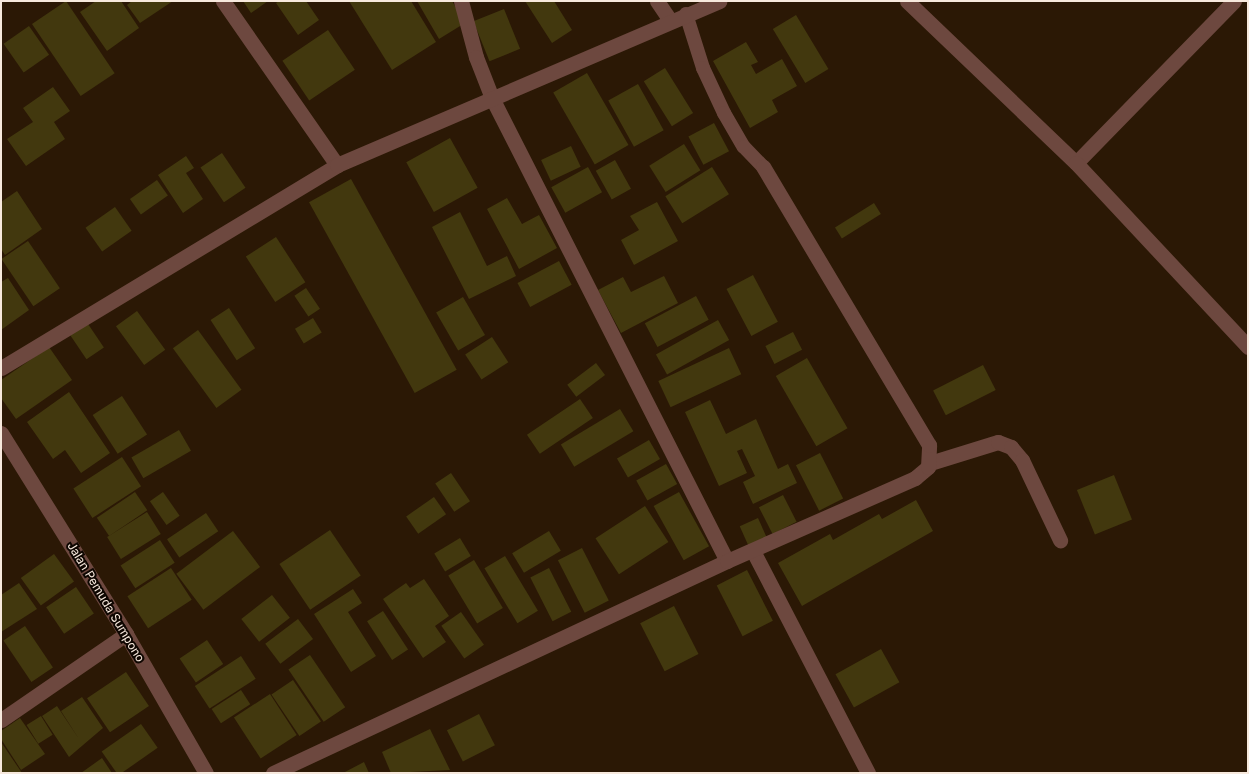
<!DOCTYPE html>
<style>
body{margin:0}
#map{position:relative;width:1249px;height:774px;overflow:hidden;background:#2b1805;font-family:Inter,sans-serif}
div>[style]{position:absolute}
.building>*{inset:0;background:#42380e;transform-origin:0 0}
.service>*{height:14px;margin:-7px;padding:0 7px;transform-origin:7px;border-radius:7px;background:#6d483f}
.minor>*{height:15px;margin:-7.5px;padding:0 7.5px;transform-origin:7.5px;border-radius:7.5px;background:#6d483f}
span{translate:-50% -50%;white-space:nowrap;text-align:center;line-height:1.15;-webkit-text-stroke:4px #0e0601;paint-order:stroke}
.street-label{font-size:12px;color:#f7e9dd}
.frame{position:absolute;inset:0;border:2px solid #f7e9dd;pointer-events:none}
</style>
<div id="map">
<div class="building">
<i style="left:66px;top:1px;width:87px;height:41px;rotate:56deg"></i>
<i style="clip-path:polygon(96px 1px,121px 1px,139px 28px,107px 51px,80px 12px)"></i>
<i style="clip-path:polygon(132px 1px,173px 1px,140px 23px,127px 5px)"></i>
<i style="clip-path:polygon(243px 1px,268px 1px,251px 13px)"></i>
<i style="clip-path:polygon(279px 1px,306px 1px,319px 20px,298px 35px,276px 3px)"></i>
<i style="clip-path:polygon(349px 1px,411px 1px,436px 42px,392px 70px)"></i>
<i style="clip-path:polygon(417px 1px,452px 1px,465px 23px,439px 39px)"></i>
<i style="clip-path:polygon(525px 1px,554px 1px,572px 30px,552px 43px)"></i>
<i style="left:504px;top:9px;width:43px;height:33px;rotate:68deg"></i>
<i style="left:796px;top:15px;width:63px;height:27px;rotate:59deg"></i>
<i style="left:29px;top:26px;width:35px;height:31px;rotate:55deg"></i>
<i style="left:328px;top:30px;width:48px;height:55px;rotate:56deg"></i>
<i style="clip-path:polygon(746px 42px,758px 62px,751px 65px,756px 74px,782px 59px,797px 86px,772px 100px,778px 112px,750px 128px,713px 61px)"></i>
<i style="left:665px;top:68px;width:53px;height:25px;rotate:58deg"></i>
<i style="left:587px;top:73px;width:83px;height:39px;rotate:60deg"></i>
<i style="left:638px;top:84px;width:53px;height:34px;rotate:61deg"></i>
<i style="clip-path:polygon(53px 87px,70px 111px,54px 122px,65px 139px,26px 166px,7px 139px,33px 122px,23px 108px)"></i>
<i style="left:714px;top:123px;width:32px;height:29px;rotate:62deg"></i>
<i style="left:450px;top:138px;width:57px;height:50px;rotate:61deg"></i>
<i style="left:684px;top:144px;width:31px;height:41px;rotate:58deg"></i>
<i style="left:571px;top:146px;width:23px;height:33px;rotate:65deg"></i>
<i style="left:222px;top:153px;width:42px;height:26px;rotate:56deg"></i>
<i style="clip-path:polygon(186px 156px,194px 168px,186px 173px,203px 199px,183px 213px,158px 175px)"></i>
<i style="left:615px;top:160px;width:33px;height:22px;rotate:61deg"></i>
<i style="left:588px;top:167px;width:29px;height:42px;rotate:61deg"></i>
<i style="left:712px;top:167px;width:32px;height:55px;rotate:58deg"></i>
<i style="left:351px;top:179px;width:218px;height:48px;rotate:61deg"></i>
<i style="left:157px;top:180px;width:19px;height:33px;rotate:55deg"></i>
<i style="clip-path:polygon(17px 191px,42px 229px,5px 255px,1px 249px,1px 202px)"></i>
<i style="clip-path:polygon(507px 198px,522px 224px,539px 215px,557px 248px,519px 269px,487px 209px)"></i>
<i style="clip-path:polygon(657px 202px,678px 241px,634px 265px,621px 240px,639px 230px,630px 216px)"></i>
<i style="left:874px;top:203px;width:13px;height:46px;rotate:58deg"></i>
<i style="left:115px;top:207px;width:29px;height:36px;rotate:55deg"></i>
<i style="clip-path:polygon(460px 212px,487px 266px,507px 256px,516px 276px,469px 299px,432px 227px)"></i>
<i style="left:276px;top:237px;width:54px;height:36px;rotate:57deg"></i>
<i style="left:28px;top:241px;width:57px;height:32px;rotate:56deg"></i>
<i style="left:559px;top:261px;width:27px;height:47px;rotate:62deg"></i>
<i style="left:753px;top:275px;width:53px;height:30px;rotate:62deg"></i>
<i style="clip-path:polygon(664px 276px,678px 303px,621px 333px,598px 290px,623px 277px,631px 292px)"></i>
<i style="clip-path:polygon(8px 278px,29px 310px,1px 330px,1px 282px)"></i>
<i style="left:306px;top:288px;width:25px;height:14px;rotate:56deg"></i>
<i style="left:696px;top:296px;width:27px;height:58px;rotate:62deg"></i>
<i style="left:463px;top:297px;width:44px;height:31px;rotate:60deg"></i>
<i style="left:229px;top:308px;width:48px;height:22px;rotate:57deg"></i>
<i style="left:137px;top:311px;width:48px;height:26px;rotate:54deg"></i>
<i style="left:313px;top:318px;width:17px;height:21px;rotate:59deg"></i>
<i style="left:718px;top:320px;width:23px;height:71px;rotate:61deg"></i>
<i style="left:86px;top:321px;width:32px;height:21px;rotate:56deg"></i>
<i style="left:198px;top:330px;width:74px;height:31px;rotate:54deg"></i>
<i style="left:793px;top:332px;width:20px;height:31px;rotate:63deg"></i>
<i style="left:492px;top:337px;width:30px;height:32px;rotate:57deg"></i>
<i style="clip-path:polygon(49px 347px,72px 380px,16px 419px,1px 398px,1px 380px)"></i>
<i style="left:729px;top:348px;width:29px;height:78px;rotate:65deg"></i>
<i style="left:807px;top:358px;width:81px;height:36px;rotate:60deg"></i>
<i style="left:596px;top:363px;width:15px;height:36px;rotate:53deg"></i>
<i style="left:983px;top:365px;width:28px;height:56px;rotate:63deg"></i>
<i style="clip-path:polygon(69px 392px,110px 453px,81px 473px,65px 450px,53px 459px,27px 422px)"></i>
<i style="left:122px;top:396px;width:46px;height:35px;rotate:57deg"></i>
<i style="left:580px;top:399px;width:23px;height:64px;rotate:56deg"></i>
<i style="clip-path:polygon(710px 400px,726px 434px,756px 419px,778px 469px,788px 464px,797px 483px,753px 504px,743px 482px,755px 476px,742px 449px,737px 451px,747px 473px,719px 486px,685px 412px)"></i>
<i style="left:620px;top:409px;width:26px;height:69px;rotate:59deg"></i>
<i style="left:179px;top:430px;width:24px;height:55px;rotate:60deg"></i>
<i style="left:649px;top:440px;width:22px;height:37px;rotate:60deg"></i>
<i style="left:820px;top:453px;width:51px;height:27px;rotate:63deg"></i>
<i style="left:122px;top:457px;width:35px;height:58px;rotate:57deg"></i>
<i style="left:666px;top:464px;width:23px;height:34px;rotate:61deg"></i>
<i style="left:451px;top:473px;width:34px;height:19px;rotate:56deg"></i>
<i style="left:1114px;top:475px;width:48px;height:40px;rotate:68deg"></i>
<i style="left:135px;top:492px;width:22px;height:46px;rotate:56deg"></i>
<i style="left:163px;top:492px;width:29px;height:16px;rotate:55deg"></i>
<i style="left:679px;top:492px;width:62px;height:29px;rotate:61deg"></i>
<i style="left:783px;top:495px;width:30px;height:27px;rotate:63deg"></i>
<i style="left:434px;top:497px;width:21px;height:34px;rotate:55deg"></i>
<i style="clip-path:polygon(916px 500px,933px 531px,802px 606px,778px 563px,830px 534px,833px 540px,879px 514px,882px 519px)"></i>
<i style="left:645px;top:506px;width:43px;height:59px;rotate:57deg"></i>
<i style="left:147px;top:512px;width:26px;height:47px;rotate:58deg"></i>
<i style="left:206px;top:513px;width:22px;height:47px;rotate:56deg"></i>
<i style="left:758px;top:518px;width:22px;height:20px;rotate:66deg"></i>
<i style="left:330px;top:530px;width:55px;height:61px;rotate:56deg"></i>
<i style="left:233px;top:531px;width:45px;height:71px;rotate:53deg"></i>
<i style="left:549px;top:531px;width:23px;height:43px;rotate:59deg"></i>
<i style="left:460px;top:538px;width:21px;height:30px;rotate:59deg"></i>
<i style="left:160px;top:540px;width:27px;height:47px;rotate:57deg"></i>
<i style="left:582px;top:548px;width:59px;height:27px;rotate:63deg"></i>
<i style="left:54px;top:554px;width:34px;height:41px;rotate:54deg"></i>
<i style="left:505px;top:556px;width:64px;height:24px;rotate:59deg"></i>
<i style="left:474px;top:560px;width:56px;height:30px;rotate:59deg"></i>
<i style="left:171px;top:568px;width:38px;height:52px;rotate:57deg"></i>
<i style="left:549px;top:568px;width:49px;height:21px;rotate:63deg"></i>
<i style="left:747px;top:570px;width:57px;height:34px;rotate:63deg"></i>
<i style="clip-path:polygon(424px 579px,449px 616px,435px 626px,446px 642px,423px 658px,383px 599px,406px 583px,410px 588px)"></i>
<i style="clip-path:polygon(19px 583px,37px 609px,1px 632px,1px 595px)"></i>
<i style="left:76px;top:587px;width:32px;height:36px;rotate:56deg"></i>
<i style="clip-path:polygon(353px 589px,362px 603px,348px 612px,376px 656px,351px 672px,314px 614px)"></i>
<i style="left:272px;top:595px;width:29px;height:39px;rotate:52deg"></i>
<i style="left:674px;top:606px;width:54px;height:38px;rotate:63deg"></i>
<i style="left:383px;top:611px;width:46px;height:19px;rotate:57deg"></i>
<i style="left:461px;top:612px;width:40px;height:24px;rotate:55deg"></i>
<i style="left:298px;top:619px;width:25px;height:41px;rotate:53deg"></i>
<i style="left:25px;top:626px;width:50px;height:26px;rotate:56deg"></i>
<i style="left:207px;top:640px;width:29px;height:33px;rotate:56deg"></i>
<i style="left:881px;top:649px;width:38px;height:52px;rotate:61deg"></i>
<i style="left:310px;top:655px;width:63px;height:26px;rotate:56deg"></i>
<i style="left:241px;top:656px;width:27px;height:55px;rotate:57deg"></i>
<i style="left:126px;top:672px;width:41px;height:47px;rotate:56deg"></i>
<i style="left:293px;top:680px;width:50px;height:26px;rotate:56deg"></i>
<i style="left:241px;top:690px;width:17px;height:35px;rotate:57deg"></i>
<i style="left:270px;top:694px;width:49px;height:43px;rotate:57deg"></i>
<i style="clip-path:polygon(82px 697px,103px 728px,69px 757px,42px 716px,57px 706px,79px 739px,61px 711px)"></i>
<i style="left:479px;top:714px;width:35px;height:36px;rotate:63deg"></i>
<i style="left:41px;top:716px;width:22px;height:17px;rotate:58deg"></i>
<i style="clip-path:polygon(20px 718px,45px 754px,21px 770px,1px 739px,1px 731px)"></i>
<i style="left:141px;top:724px;width:29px;height:48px;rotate:55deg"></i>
<i style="clip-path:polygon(430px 729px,450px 770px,391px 773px,382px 752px)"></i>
<i style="clip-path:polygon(1px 742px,22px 773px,1px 773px)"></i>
<i style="clip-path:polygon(102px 758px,112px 773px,81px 773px)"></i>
<i style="clip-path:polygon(364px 762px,369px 773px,343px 773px)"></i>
</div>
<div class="service">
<i style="left:686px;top:14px;width:57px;rotate:72.5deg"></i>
<i style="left:703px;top:68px;width:50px;rotate:65deg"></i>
<i style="left:724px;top:113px;width:39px;rotate:60deg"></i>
<i style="left:744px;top:147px;width:28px;rotate:46deg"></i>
</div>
<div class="minor">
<i style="left:223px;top:1px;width:200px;rotate:55.2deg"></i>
<i style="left:461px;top:1px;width:58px;rotate:75deg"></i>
<i style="left:476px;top:57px;width:44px;rotate:68.7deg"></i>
<i style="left:492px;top:98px;width:519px;rotate:63.09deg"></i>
<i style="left:657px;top:1px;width:23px;rotate:56deg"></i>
<i style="left:907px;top:1px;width:234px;rotate:43.8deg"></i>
<i style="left:1234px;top:1px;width:226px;rotate:134.3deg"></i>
<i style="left:1076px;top:163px;width:252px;rotate:46.9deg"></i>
<i style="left:1px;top:368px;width:393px;rotate:-31.1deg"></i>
<i style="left:337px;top:165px;width:416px;rotate:-23.2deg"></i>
<i style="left:1px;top:433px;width:237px;rotate:58.1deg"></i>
<i style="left:126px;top:634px;width:160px;rotate:60.1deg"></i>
<i style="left:930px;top:463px;width:71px;rotate:-17.2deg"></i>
<i style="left:998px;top:442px;width:14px;rotate:21deg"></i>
<i style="left:1011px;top:447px;width:17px;rotate:50deg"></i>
<i style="left:1022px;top:460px;width:89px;rotate:64.6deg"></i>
<i style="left:753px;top:551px;width:250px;rotate:62.6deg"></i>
<i style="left:1px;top:720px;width:152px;rotate:-34.5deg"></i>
<i style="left:273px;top:773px;width:501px;rotate:-25.03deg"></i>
<i style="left:727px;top:561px;width:206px;rotate:-23.8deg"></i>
<i style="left:915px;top:478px;width:17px;rotate:-40deg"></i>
<i style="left:928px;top:467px;width:22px;rotate:-87deg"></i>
<i style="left:929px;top:445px;width:324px;rotate:-120.8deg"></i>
</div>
<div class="street-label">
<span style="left:106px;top:602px;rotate:59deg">Jalan Pemuda Sumpono</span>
</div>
<div class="frame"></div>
</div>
